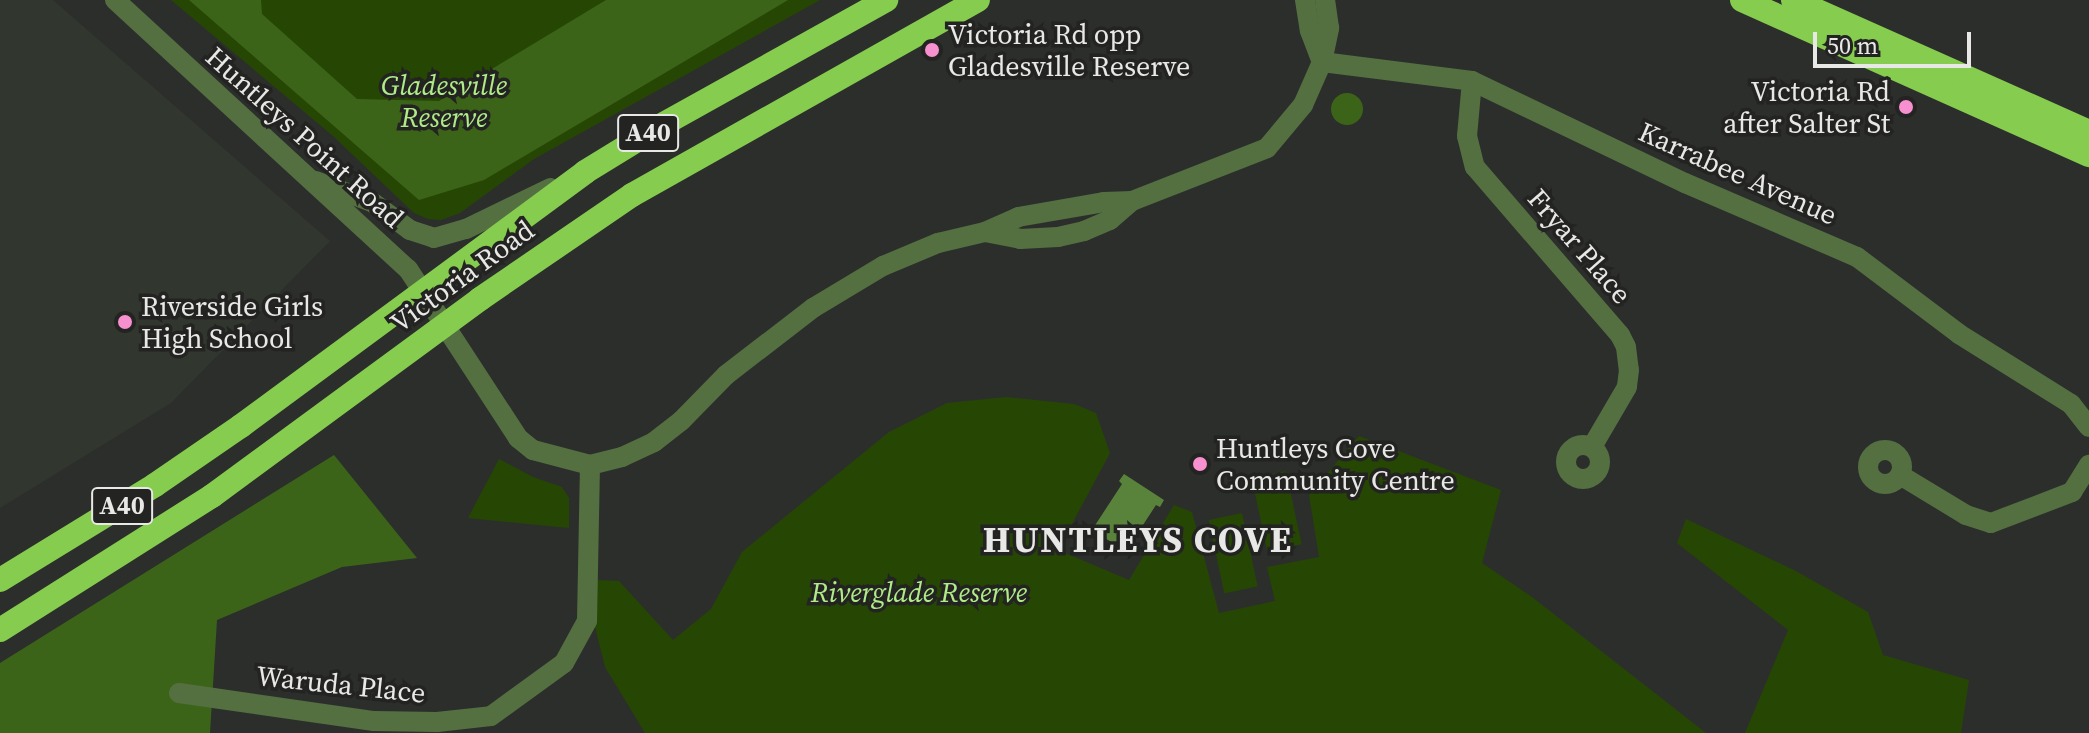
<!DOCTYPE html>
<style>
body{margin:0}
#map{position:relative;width:2089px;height:733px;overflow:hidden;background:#2c2e2c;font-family:"Source Serif 4",serif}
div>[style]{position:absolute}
.built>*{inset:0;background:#31362e}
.green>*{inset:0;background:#264703;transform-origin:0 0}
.forest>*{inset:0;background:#3c6419}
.round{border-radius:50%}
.water>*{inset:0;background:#59833a}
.minor>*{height:20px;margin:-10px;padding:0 10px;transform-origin:10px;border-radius:10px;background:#547041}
.minor>.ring{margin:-10px;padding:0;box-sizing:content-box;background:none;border:20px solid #547041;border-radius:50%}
.highway>*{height:24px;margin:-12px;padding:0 12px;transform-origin:12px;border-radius:12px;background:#86cc4f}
.dots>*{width:22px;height:22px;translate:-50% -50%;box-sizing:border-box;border:4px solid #232422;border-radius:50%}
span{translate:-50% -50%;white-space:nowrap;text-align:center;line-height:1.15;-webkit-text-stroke:7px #232422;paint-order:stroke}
.shield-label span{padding:2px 6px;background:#232422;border:2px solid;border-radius:6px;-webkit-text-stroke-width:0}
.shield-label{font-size:26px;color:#e8e9e7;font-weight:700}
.poi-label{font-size:28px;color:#e8e9e7}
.left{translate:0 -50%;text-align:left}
.right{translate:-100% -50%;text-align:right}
.park-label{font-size:28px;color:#b0eb88;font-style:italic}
.street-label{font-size:28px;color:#e8e9e7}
.district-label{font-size:36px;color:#e8e9e7;font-weight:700;letter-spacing:2px}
.scale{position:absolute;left:1813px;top:32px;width:158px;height:36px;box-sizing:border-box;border:4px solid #e8e9e7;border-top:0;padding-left:10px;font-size:24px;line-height:28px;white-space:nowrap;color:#e8e9e7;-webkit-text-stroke:6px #232422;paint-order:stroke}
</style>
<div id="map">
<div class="built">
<i style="clip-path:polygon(0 0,53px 0,330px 241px,171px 403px,0 508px)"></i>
</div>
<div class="green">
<i style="clip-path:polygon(171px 0,820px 0,534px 159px,460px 213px,441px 220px,428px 219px,414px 213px,333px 136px)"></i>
<i style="clip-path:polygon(1006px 397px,1074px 404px,1096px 413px,1110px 453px,1058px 550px,1129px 580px,1174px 505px,1192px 512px,1219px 613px,1275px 601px,1267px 567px,1319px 557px,1309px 495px,1359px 436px,1501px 490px,1482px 563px,1532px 597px,1706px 733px,645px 733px,605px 667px,594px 623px,596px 580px,619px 581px,673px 640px,711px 609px,742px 552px,889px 432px,947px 403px)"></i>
<i style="clip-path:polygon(499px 459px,533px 477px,562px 487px,569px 498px,569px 528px,468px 518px)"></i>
<i style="left:1286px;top:471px;width:75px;height:35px;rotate:78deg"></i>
<i style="left:1242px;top:513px;width:75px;height:34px;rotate:78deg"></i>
<i style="clip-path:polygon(1686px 519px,1794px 570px,1868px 612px,1883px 655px,1969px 680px,1961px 733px,1745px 733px,1788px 630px,1677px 543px)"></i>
</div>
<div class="forest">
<i style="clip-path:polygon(189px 0,261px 0,262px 14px,357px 99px,439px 101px,606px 0,788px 0,484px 180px,419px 200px)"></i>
<i class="round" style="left:1331px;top:93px;width:32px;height:32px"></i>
<i style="clip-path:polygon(334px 455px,417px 558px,342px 567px,217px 620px,210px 733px,0 733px,0 663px)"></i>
</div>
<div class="water">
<i style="clip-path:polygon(1124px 474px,1164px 500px,1160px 507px,1156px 505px,1126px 551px,1092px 530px,1122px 484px,1119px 481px)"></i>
</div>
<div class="minor">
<i style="left:115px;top:0;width:398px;rotate:42.6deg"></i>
<i style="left:408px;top:269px;width:202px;rotate:56.9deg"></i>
<i style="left:518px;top:438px;width:19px;rotate:39deg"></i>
<i style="left:533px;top:450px;width:59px;rotate:14.7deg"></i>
<i style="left:590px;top:465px;width:33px;rotate:-14deg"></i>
<i style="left:622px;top:457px;width:35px;rotate:-25deg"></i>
<i style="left:654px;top:442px;width:34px;rotate:-38deg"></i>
<i style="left:681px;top:421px;width:64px;rotate:-45.6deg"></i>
<i style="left:726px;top:375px;width:110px;rotate:-37.6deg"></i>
<i style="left:813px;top:308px;width:82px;rotate:-31deg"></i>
<i style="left:883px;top:266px;width:60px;rotate:-22.7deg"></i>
<i style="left:938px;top:243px;width:48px;rotate:-13.2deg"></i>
<i style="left:985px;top:232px;width:36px;rotate:-24deg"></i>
<i style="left:1018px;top:217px;width:87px;rotate:-9.9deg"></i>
<i style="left:1104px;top:202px;width:28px;rotate:-2deg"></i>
<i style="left:1305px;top:0;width:31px;rotate:81deg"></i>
<i style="left:1310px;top:31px;width:33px;rotate:69deg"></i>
<i style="left:1322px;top:62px;width:151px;rotate:7.2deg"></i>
<i style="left:1472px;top:81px;width:236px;rotate:25.6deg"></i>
<i style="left:1685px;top:183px;width:187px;rotate:23.3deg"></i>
<i style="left:1857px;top:257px;width:128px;rotate:37deg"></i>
<i style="left:1959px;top:334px;width:132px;rotate:32deg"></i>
<i style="left:2071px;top:404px;width:29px;rotate:52deg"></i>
<i style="left:1472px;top:81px;width:55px;rotate:95.2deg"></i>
<i style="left:1467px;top:136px;width:32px;rotate:76deg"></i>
<i style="left:1475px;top:167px;width:222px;rotate:49.2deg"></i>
<i style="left:1620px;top:335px;width:13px;rotate:63deg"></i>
<i style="left:1626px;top:347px;width:23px;rotate:83deg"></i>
<i style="left:1629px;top:370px;width:17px;rotate:97deg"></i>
<i style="left:1627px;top:387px;width:69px;rotate:120.3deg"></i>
<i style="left:316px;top:181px;width:60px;rotate:20.6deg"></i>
<i style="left:372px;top:202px;width:47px;rotate:36.4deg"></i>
<i style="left:410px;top:230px;width:25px;rotate:18deg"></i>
<i style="left:434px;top:238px;width:33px;rotate:-16deg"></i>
<i style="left:466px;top:229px;width:94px;rotate:-25.8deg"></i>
<i style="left:985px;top:232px;width:36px;rotate:11deg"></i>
<i style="left:1020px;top:239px;width:38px;rotate:-3deg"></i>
<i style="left:1058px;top:237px;width:27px;rotate:-13deg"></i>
<i style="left:1084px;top:231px;width:28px;rotate:-23deg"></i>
<i style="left:1110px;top:220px;width:29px;rotate:-41deg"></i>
<i style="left:1132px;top:201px;width:145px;rotate:-21.4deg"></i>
<i style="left:1267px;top:148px;width:56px;rotate:-50.1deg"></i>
<i style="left:1303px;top:105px;width:47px;rotate:-66.2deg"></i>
<i style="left:1322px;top:62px;width:35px;rotate:-78deg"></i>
<i style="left:1329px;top:28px;width:28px;rotate:-98deg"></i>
<i class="ring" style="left:1566px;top:445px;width:14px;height:14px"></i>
<i class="ring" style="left:1868px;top:450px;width:14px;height:14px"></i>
<i style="left:1900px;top:475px;width:77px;rotate:31.2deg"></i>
<i style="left:1966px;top:515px;width:26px;rotate:18deg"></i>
<i style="left:1991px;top:523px;width:87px;rotate:-20.9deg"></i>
<i style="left:2072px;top:492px;width:32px;rotate:-58deg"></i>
<i style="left:179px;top:693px;width:197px;rotate:8.2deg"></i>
<i style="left:374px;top:721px;width:63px;rotate:0.9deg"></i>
<i style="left:437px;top:722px;width:54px;rotate:-6.3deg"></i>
<i style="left:491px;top:716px;width:90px;rotate:-36deg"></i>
<i style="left:564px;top:663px;width:48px;rotate:-61.3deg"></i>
<i style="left:587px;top:621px;width:156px;rotate:-88.9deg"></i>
</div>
<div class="highway">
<i style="left:1742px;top:0;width:380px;rotate:24.1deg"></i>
<i style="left:1793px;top:0;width:324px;rotate:24deg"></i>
<i style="left:0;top:580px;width:182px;rotate:-31.5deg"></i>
<i style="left:155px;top:485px;width:104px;rotate:-34.5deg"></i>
<i style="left:241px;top:426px;width:428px;rotate:-36.4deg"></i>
<i style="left:585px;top:172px;width:88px;rotate:-31.5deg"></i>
<i style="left:660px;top:126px;width:259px;rotate:-29.1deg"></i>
<i style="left:0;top:630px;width:251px;rotate:-32.3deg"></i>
<i style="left:212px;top:496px;width:333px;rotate:-36.3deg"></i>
<i style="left:480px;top:299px;width:184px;rotate:-34.4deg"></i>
<i style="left:632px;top:195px;width:397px;rotate:-29.4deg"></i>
</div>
<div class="dots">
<i style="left:932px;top:50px;background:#f790cf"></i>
<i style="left:1906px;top:107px;background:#f790cf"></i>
<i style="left:125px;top:322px;background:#f790cf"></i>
<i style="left:1200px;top:464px;background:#f790cf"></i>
</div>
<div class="shield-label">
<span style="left:648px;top:133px">A40</span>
<span style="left:122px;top:506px">A40</span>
</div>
<div class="poi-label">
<span class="left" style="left:948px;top:50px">Victoria Rd opp<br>Gladesville Reserve</span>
<span class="right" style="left:1890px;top:107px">Victoria Rd<br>after Salter St</span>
<span class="left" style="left:141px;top:322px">Riverside Girls<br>High School</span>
<span class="left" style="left:1216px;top:464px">Huntleys Cove<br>Community Centre</span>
</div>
<div class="park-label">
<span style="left:444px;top:101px">Gladesville<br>Reserve</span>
<span style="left:919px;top:592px">Riverglade Reserve</span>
</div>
<div class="street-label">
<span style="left:305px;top:137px;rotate:42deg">Huntleys Point Road</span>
<span style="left:1738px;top:173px;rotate:24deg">Karrabee Avenue</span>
<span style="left:1580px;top:246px;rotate:49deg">Fryar Place</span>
<span style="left:462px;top:276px;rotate:-36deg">Victoria Road</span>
<span style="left:341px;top:684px;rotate:6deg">Waruda Place</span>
</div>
<div class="district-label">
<span style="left:1138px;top:540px">HUNTLEYS COVE</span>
</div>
<div class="scale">50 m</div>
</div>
